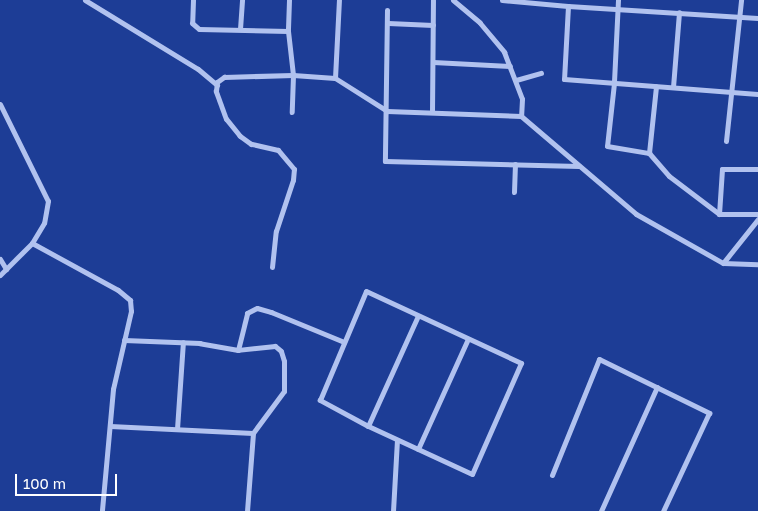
<!DOCTYPE html>
<style>
body{margin:0}
#map{position:relative;width:758px;height:511px;overflow:hidden;background:#1d3d96;font-family:"Golos Text",sans-serif}
div>[style]{position:absolute}
.minor>*{height:5px;margin:-2.5px;padding:0 2.5px;transform-origin:2.5px;border-radius:2.5px;background:#b1c2ef}
span{translate:-50% -50%;white-space:nowrap;text-align:center;line-height:1.15;-webkit-text-stroke:4px #1d3d96;paint-order:stroke}
.scale{position:absolute;left:15px;top:474px;width:102px;height:22px;box-sizing:border-box;border:2px solid #fff;border-top:0;padding-left:6px;font-size:15px;line-height:18px;white-space:nowrap;color:#fff;-webkit-text-stroke:4px #1d3d96;paint-order:stroke}
</style>
<div id="map">
<div class="minor">
<i style="left:85px;top:0;width:132px;rotate:31.4deg"></i>
<i style="left:198px;top:69px;width:25px;rotate:40deg"></i>
<i style="left:193px;top:0;width:23px;rotate:92deg"></i>
<i style="left:192px;top:23px;width:9px;rotate:41deg"></i>
<i style="left:199px;top:29px;width:89px;rotate:1.3deg"></i>
<i style="left:289px;top:0;width:31px;rotate:92deg"></i>
<i style="left:288px;top:31px;width:44px;rotate:83.5deg"></i>
<i style="left:293px;top:75px;width:37px;rotate:92deg"></i>
<i style="left:453px;top:0;width:35px;rotate:40deg"></i>
<i style="left:480px;top:23px;width:38px;rotate:50deg"></i>
<i style="left:504px;top:52px;width:50px;rotate:69deg"></i>
<i style="left:522px;top:99px;width:17px;rotate:93deg"></i>
<i style="left:502px;top:0;width:66px;rotate:5.2deg"></i>
<i style="left:568px;top:6px;width:190px;rotate:3.6deg"></i>
<i style="left:618px;top:0;width:83px;rotate:92.8deg"></i>
<i style="left:614px;top:83px;width:63px;rotate:96.3deg"></i>
<i style="left:607px;top:146px;width:43px;rotate:9.5deg"></i>
<i style="left:649px;top:153px;width:30px;rotate:49deg"></i>
<i style="left:669px;top:176px;width:63px;rotate:37.2deg"></i>
<i style="left:568px;top:6px;width:73px;rotate:93.1deg"></i>
<i style="left:564px;top:79px;width:195px;rotate:4.4deg"></i>
<i style="left:387px;top:10px;width:151px;rotate:90.8deg"></i>
<i style="left:385px;top:161px;width:194px;rotate:1.5deg"></i>
<i style="left:388px;top:23px;width:45px;rotate:2.5deg"></i>
<i style="left:240px;top:29px;width:29px;rotate:-86deg"></i>
<i style="left:433px;top:62px;width:77px;rotate:3deg"></i>
<i style="left:335px;top:78px;width:78px;rotate:-87.1deg"></i>
<i style="left:516px;top:80px;width:26px;rotate:-16deg"></i>
<i style="left:673px;top:87px;width:75px;rotate:-85.4deg"></i>
<i style="left:0;top:104px;width:108px;rotate:63.7deg"></i>
<i style="left:48px;top:201px;width:22px;rotate:100deg"></i>
<i style="left:44px;top:223px;width:23px;rotate:121deg"></i>
<i style="left:432px;top:112px;width:112px;rotate:-89.5deg"></i>
<i style="left:726px;top:141px;width:142px;rotate:-83.9deg"></i>
<i style="left:649px;top:153px;width:67px;rotate:-84deg"></i>
<i style="left:758px;top:169px;width:36px;rotate:180deg"></i>
<i style="left:722px;top:169px;width:45px;rotate:93.8deg"></i>
<i style="left:719px;top:214px;width:39px"></i>
<i style="left:514px;top:192px;width:28px;rotate:-88deg"></i>
<i style="left:758px;top:219px;width:56px;rotate:128.5deg"></i>
<i style="left:723px;top:263px;width:35px;rotate:2deg"></i>
<i style="left:0;top:259px;width:12px;rotate:59deg"></i>
<i style="left:272px;top:267px;width:36px;rotate:-84deg"></i>
<i style="left:276px;top:231px;width:54px;rotate:-71.6deg"></i>
<i style="left:293px;top:180px;width:11px;rotate:-85deg"></i>
<i style="left:294px;top:169px;width:25px;rotate:-130deg"></i>
<i style="left:278px;top:150px;width:28px;rotate:-167deg"></i>
<i style="left:251px;top:144px;width:14px;rotate:-144deg"></i>
<i style="left:240px;top:136px;width:22px;rotate:-129deg"></i>
<i style="left:226px;top:119px;width:30px;rotate:-110deg"></i>
<i style="left:216px;top:91px;width:9px;rotate:-84deg"></i>
<i style="left:217px;top:82px;width:9px;rotate:-36deg"></i>
<i style="left:224px;top:77px;width:69px;rotate:-1.7deg"></i>
<i style="left:293px;top:75px;width:42px;rotate:4.1deg"></i>
<i style="left:335px;top:78px;width:62px;rotate:32.4deg"></i>
<i style="left:387px;top:111px;width:134px;rotate:2.1deg"></i>
<i style="left:521px;top:116px;width:151px;rotate:40.4deg"></i>
<i style="left:636px;top:214px;width:100px;rotate:29.4deg"></i>
<i style="left:0;top:275px;width:45px;rotate:-45deg"></i>
<i style="left:32px;top:243px;width:98px;rotate:28.7deg"></i>
<i style="left:118px;top:290px;width:16px;rotate:40deg"></i>
<i style="left:130px;top:300px;width:11px;rotate:85deg"></i>
<i style="left:131px;top:311px;width:80px;rotate:103deg"></i>
<i style="left:113px;top:389px;width:122px;rotate:95.2deg"></i>
<i style="left:366px;top:291px;width:171px;rotate:24.9deg"></i>
<i style="left:521px;top:363px;width:121px;rotate:113.8deg"></i>
<i style="left:472px;top:474px;width:115px;rotate:-155.2deg"></i>
<i style="left:368px;top:426px;width:55px;rotate:-151.6deg"></i>
<i style="left:320px;top:400px;width:118px;rotate:-67.1deg"></i>
<i style="left:238px;top:350px;width:38px;rotate:-76deg"></i>
<i style="left:247px;top:313px;width:11px;rotate:-27deg"></i>
<i style="left:257px;top:308px;width:15px;rotate:16deg"></i>
<i style="left:271px;top:312px;width:79px;rotate:22.3deg"></i>
<i style="left:110px;top:426px;width:143px;rotate:2.8deg"></i>
<i style="left:253px;top:433px;width:52px;rotate:-53.6deg"></i>
<i style="left:284px;top:391px;width:30px;rotate:-90deg"></i>
<i style="left:284px;top:361px;width:10px;rotate:-107deg"></i>
<i style="left:281px;top:351px;width:8px;rotate:-140deg"></i>
<i style="left:275px;top:346px;width:37px;rotate:174deg"></i>
<i style="left:238px;top:350px;width:39px;rotate:-170deg"></i>
<i style="left:200px;top:343px;width:76px;rotate:-177.7deg"></i>
<i style="left:368px;top:426px;width:121px;rotate:-65.6deg"></i>
<i style="left:177px;top:429px;width:87px;rotate:-86.1deg"></i>
<i style="left:418px;top:449px;width:121px;rotate:-65.6deg"></i>
<i style="left:552px;top:475px;width:125px;rotate:-67.9deg"></i>
<i style="left:599px;top:359px;width:123px;rotate:26.1deg"></i>
<i style="left:709px;top:413px;width:108px;rotate:115.1deg"></i>
<i style="left:247px;top:511px;width:78px;rotate:-85.6deg"></i>
<i style="left:393px;top:511px;width:71px;rotate:-86.8deg"></i>
<i style="left:601px;top:511px;width:136px;rotate:-65.7deg"></i>
</div>
<div class="scale">100 m</div>
</div>
